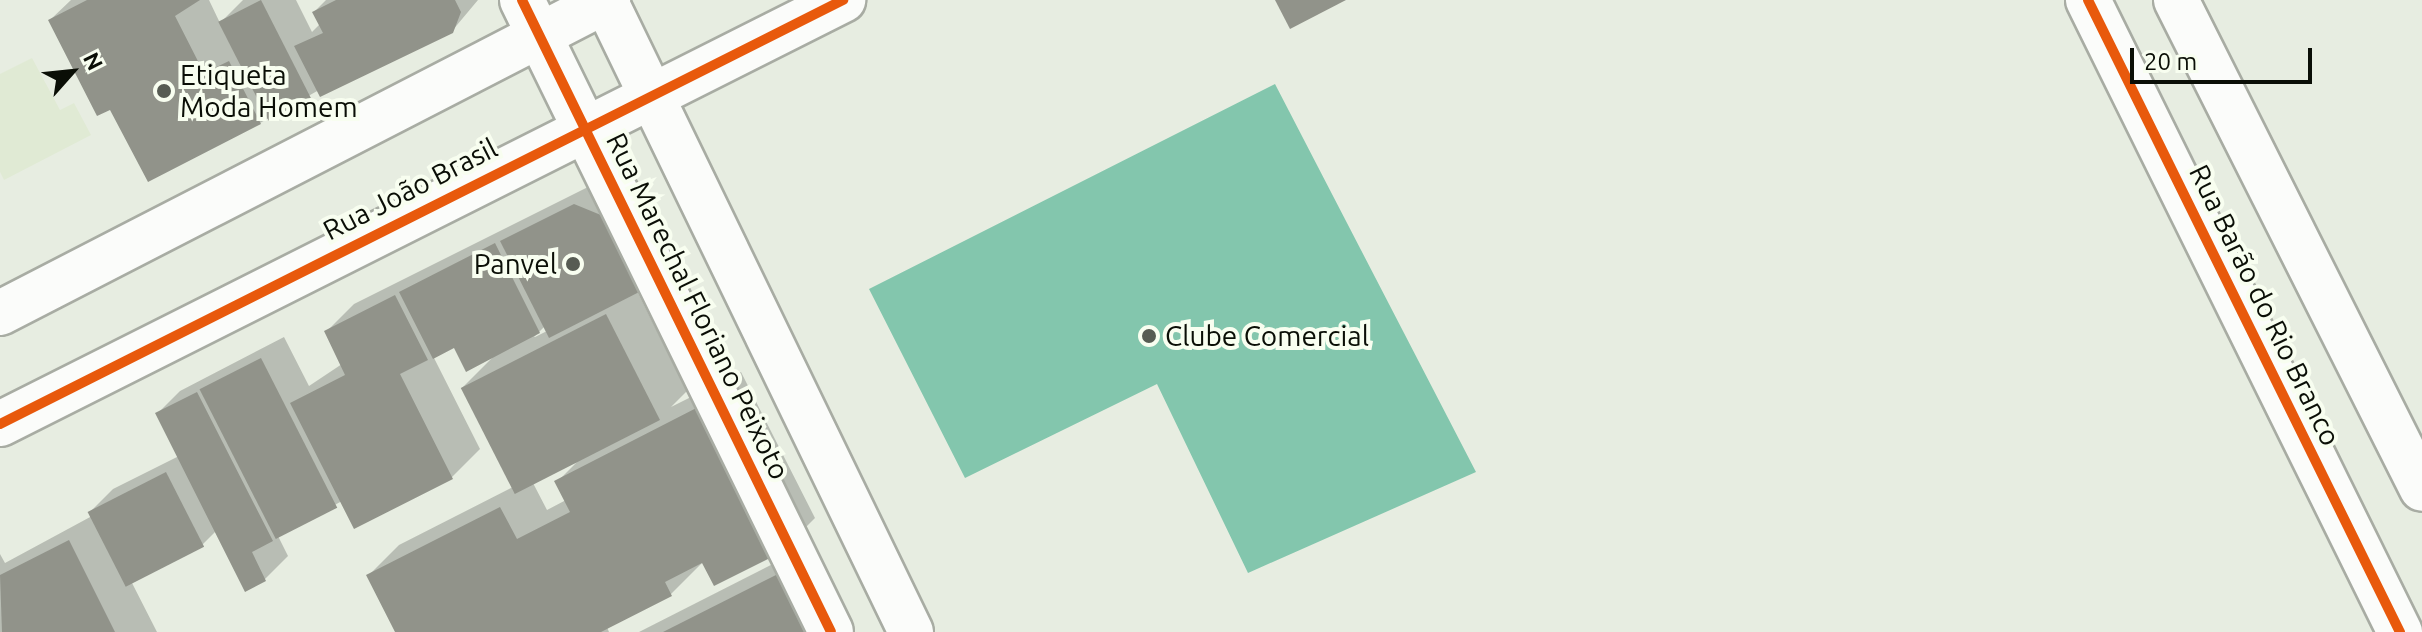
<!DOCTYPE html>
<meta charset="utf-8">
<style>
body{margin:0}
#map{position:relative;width:2422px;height:632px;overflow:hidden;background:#e7ede1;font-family:Ubuntu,sans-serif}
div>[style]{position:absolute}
.built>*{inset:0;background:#e0ead4}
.water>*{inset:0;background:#83c6ad}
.shadow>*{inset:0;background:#0003}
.building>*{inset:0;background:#91938a;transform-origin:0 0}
.roads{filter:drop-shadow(2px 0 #a8aca3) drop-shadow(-2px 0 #a8aca3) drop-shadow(0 2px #a8aca3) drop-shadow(0 -2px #a8aca3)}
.minor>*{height:44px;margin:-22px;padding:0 22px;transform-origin:22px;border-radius:22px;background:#fbfcfa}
.cycleway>*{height:10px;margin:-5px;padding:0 5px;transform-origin:5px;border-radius:5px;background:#e8590c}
.dots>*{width:22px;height:22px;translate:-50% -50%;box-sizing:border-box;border:4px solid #f8fef0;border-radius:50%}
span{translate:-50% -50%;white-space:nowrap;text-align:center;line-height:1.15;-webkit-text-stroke:8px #f8fef0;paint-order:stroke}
.poi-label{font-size:28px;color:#0a0e06}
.left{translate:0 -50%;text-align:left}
.right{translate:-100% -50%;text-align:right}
.street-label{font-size:28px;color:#0a0e06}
.north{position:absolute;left:32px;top:32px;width:80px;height:80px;-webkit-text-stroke:6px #f8fef0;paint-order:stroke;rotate:63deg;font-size:22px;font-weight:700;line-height:32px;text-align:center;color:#0a0e06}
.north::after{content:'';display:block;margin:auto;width:28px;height:36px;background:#0a0e06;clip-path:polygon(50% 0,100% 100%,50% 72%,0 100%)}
.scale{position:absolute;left:2130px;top:48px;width:182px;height:36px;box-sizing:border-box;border:4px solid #0a0e06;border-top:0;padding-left:10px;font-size:24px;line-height:28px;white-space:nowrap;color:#0a0e06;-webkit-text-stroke:6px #f8fef0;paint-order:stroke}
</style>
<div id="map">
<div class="built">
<i style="clip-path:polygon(32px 58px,60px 110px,74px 103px,91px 135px,4px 180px,0 172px,0 74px)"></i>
</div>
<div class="water">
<i style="clip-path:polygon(1275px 84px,1476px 472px,1248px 573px,1157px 384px,965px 478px,869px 289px)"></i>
</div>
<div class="shadow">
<i style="clip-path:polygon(71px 0,209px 0,220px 23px,243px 0,296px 0,312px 32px,320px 24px,314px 12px,326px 0,478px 0,452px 31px,319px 90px,260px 123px,111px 107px,50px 20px)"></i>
<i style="clip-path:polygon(evenodd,598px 182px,637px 291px,687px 391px,671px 407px,741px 372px,815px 518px,785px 548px,703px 562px,671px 594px,607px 627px,609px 632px,397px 632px,368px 576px,399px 545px,513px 487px,462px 388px,494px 356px,454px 345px,433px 356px,480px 449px,452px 477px,342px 501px,278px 536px,288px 556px,265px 579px,246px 589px,216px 531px,202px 545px,131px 581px,157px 632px,0 632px,0 554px,5px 563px,92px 516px,90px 512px,113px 489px,179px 456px,157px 414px,180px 391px,284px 337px,309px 386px,342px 364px,326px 332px,354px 304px,598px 182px,545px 326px,547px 331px,535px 337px,534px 337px,545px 326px,598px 182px,577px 462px,557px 482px,566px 500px,547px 510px,533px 483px,577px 462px)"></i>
<i style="clip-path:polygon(806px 547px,825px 632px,639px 632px)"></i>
</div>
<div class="building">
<i style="clip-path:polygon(87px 0,200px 0,175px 16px,204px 73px,229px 61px,261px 124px,148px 182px,110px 110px,97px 116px,48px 20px)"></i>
<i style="left:261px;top:0;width:111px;height:48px;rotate:63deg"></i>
<i style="clip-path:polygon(336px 0,455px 0,461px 12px,453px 33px,320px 97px,294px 46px,323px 33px,312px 12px)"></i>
<i style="clip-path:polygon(1275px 0,1346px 0,1290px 29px)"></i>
<i style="clip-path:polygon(574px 204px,613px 220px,647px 288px,549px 338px,500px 241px)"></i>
<i style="clip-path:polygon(495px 243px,540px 333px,466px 372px,454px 348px,433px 359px,399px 292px)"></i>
<i style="clip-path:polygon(395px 295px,428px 360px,400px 374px,453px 479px,354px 529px,290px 403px,345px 375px,324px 331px)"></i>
<i style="left:606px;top:314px;width:119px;height:163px;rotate:63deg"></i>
<i style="left:261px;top:358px;width:168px;height:69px;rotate:63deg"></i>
<i style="clip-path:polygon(197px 392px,273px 541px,252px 552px,266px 581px,245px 592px,155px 413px)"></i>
<i style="clip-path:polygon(710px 401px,786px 550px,714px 586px,702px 563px,665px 582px,672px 596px,601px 632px,395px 632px,366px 575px,500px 507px,517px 539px,570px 512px,554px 481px)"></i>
<i style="left:166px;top:472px;width:84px;height:88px;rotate:63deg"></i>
<i style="clip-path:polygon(69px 540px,115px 632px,2px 632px,0 575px)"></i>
<i style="clip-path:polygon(778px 574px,807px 632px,663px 632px)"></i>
</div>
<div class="roads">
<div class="minor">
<i style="left:522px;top:0;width:703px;rotate:63.94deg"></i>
<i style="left:605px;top:0;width:702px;rotate:64.16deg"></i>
<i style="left:2088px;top:0;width:705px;rotate:63.73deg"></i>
<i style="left:2176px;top:0;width:547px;rotate:63.29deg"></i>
<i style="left:0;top:313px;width:684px;rotate:-27.24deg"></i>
<i style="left:0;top:424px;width:944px;rotate:-26.7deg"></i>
</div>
</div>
<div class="cycleway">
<i style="left:522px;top:0;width:703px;rotate:63.94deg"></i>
<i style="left:2088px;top:0;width:705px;rotate:63.73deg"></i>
<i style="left:0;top:424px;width:944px;rotate:-26.7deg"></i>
</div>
<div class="dots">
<i style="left:164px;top:91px;background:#575c53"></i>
<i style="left:573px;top:264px;background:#575c53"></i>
<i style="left:1149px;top:336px;background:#575c53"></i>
</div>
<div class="poi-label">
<span class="left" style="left:180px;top:91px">Etiqueta<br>Moda Homem</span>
<span class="right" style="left:557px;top:264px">Panvel</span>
<span class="left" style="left:1165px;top:336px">Clube Comercial</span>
</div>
<div class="street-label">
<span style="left:410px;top:189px;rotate:-27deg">Rua João Brasil</span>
<span style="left:2265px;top:305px;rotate:64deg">Rua Barão do Rio Branco</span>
<span style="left:698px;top:306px;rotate:64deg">Rua Marechal Floriano Peixoto</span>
</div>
<div class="north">N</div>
<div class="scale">20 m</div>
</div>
